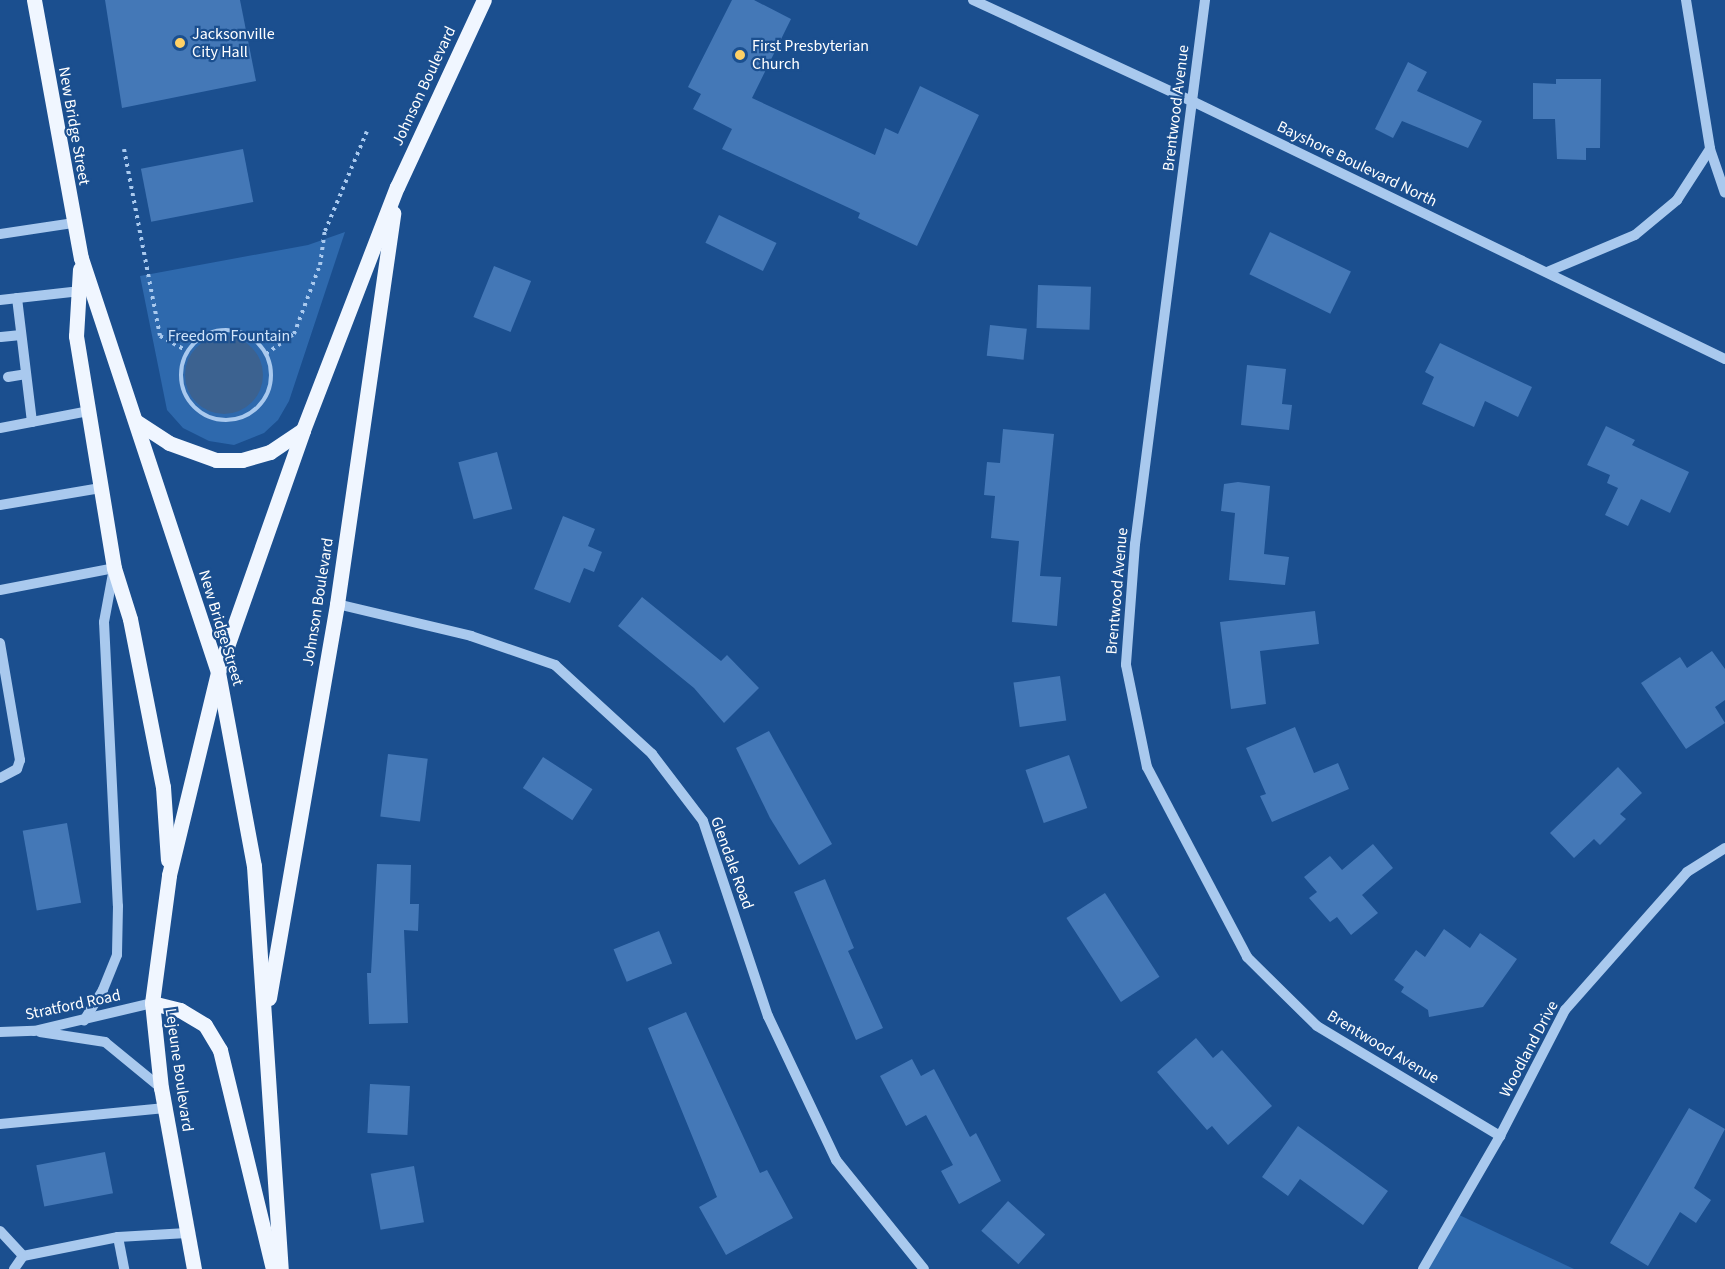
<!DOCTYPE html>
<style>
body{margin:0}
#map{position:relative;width:1725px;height:1269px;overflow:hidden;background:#1b4f8f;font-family:"Source Sans 3",sans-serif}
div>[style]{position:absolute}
.green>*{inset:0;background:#2e69ad}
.water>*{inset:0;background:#3c6290}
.round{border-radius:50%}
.building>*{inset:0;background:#4478b7;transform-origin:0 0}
.path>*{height:4px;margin-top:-2px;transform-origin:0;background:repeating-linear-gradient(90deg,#a9c9ee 0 3px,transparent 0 7.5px)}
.path>.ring{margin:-2px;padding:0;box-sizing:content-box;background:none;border:4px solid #a9c9ee;border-radius:50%}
.minor>*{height:10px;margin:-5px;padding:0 5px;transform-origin:5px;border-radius:5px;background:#a9c9ee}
.major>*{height:15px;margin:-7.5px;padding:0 7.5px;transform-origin:7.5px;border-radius:7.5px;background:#f0f6ff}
.dots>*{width:16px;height:16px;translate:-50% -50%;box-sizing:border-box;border:3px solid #1b4f8f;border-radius:50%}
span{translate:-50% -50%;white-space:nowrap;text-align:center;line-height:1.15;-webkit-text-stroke:4.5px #1b4f8f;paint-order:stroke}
.poi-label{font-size:16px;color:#fff}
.left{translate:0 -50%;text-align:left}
.street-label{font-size:16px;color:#fff}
.park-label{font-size:16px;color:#cfe3fa}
</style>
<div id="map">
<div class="green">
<i style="clip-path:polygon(345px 232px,289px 401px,278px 420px,264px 433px,234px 445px,209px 441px,183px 428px,167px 410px,140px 276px,308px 245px)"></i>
<i style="clip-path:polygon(1455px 1213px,1574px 1269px,1423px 1269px)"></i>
</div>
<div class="water">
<i class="round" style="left:185px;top:336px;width:78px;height:78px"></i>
</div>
<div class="building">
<i style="clip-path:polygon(105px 0,240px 0,256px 81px,122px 108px)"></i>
<i style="clip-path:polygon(732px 0,754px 0,791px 19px,752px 98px,875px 155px,885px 128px,898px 134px,920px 86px,979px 115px,917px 246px,858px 218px,860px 213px,722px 149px,732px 129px,693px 109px,701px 94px,688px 87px)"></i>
<i style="clip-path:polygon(1408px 62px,1427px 72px,1417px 91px,1482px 121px,1468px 148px,1402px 121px,1393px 138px,1375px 129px)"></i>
<i style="clip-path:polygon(1556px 79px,1601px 79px,1600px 148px,1586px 148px,1586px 160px,1557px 159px,1555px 119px,1533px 119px,1533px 83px,1556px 84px)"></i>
<i style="left:243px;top:149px;width:54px;height:104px;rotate:79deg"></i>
<i style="left:719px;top:215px;width:64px;height:31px;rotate:26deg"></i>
<i style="left:1270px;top:232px;width:90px;height:47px;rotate:26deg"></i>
<i style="left:494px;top:266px;width:40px;height:55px;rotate:22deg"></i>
<i style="left:1038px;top:285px;width:53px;height:43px;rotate:2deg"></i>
<i style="left:990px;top:325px;width:37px;height:31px;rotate:6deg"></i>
<i style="clip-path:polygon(1440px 343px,1532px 387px,1518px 417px,1485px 401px,1474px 427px,1422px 404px,1434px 377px,1425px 372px)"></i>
<i style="clip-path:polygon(1247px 365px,1286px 369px,1282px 404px,1292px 405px,1289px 430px,1241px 425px)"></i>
<i style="clip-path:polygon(1606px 426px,1635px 440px,1632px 445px,1689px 472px,1670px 513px,1641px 499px,1628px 526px,1605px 515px,1618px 488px,1607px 483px,1610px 475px,1587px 465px)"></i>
<i style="clip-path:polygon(1003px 429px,1054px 434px,1040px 576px,1061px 577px,1057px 626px,1012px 622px,1019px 541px,991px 538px,995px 496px,984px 495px,987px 462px,1000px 463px)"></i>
<i style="left:497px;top:452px;width:59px;height:40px;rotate:75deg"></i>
<i style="clip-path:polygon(1238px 482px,1270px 486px,1264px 554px,1289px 557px,1285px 585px,1229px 580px,1235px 513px,1221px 511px,1224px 484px)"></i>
<i style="clip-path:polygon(563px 516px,595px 529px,588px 546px,602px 552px,594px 572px,584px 568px,570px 603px,534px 589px)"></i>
<i style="clip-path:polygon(642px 597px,721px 661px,727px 655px,759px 688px,724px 723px,694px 688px,618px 626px)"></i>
<i style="clip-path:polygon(1315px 611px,1319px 644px,1260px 651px,1266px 704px,1231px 709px,1220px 622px)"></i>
<i style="clip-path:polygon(1712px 651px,1725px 669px,1725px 700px,1715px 707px,1725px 723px,1686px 749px,1641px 683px,1680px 657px,1687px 668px)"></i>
<i style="left:1060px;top:676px;width:45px;height:47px;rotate:82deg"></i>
<i style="clip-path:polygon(1295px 727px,1314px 773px,1338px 763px,1349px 789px,1272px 822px,1260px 796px,1266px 794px,1246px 748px)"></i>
<i style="clip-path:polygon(769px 731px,832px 844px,799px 865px,770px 818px,736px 748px)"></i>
<i style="left:388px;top:754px;width:40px;height:63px;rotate:7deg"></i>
<i style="left:1069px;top:755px;width:56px;height:46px;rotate:71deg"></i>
<i style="left:543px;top:757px;width:59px;height:37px;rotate:33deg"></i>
<i style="clip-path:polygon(1618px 767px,1642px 793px,1620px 814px,1626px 819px,1600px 845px,1594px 839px,1574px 858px,1550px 833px)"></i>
<i style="left:67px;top:823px;width:81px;height:45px;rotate:80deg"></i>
<i style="clip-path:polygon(1373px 844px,1393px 868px,1362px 895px,1378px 913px,1351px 935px,1337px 917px,1330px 922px,1309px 898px,1317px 892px,1304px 877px,1330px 856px,1342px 870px)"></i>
<i style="clip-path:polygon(377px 864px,411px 865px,410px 904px,419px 904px,418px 931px,404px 930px,408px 1023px,369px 1024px,367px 973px,371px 973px)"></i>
<i style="clip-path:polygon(825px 879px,854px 948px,848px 951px,883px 1028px,856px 1040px,794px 892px)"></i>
<i style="left:1105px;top:893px;width:100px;height:46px;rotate:57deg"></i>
<i style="clip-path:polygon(1444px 929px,1470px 948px,1480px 933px,1517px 959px,1483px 1007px,1429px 1017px,1428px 1010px,1401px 992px,1404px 987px,1394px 980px,1416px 950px,1425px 957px)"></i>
<i style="left:659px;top:931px;width:35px;height:49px;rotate:68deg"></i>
<i style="clip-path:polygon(686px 1012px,760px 1173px,767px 1170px,793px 1218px,726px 1255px,699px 1207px,717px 1197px,648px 1028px)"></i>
<i style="clip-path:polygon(1196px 1038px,1213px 1058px,1222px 1050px,1272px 1106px,1228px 1145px,1212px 1126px,1207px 1130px,1157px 1072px)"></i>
<i style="clip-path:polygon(912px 1059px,921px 1076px,934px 1069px,970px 1137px,976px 1133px,1001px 1181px,959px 1204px,941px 1171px,953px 1165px,926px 1115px,906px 1126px,880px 1076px)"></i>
<i style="left:370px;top:1084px;width:40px;height:49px;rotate:3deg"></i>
<i style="clip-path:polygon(1689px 1108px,1725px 1129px,1694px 1188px,1711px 1200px,1696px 1223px,1680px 1212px,1648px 1266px,1610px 1243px)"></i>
<i style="clip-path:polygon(1298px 1126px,1388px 1191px,1363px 1225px,1300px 1179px,1288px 1196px,1262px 1177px)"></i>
<i style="left:105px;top:1152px;width:42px;height:70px;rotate:79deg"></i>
<i style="left:414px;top:1166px;width:57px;height:44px;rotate:80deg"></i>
<i style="left:1008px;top:1201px;width:50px;height:40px;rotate:42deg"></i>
</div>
<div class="path">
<i style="left:124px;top:149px;width:190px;rotate:79.1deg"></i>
<i style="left:160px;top:336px;width:31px;rotate:29deg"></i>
<i class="ring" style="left:181px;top:330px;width:86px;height:86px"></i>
<i style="left:266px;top:354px;width:34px;rotate:-36deg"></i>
<i style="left:294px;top:334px;width:74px;rotate:-69.4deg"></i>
<i style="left:320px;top:265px;width:34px;rotate:-82deg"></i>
<i style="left:325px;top:231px;width:108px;rotate:-67.2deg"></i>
</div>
<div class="minor">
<i style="left:973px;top:0;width:241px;rotate:24.8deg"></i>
<i style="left:1192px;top:101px;width:592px;rotate:25.83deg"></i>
<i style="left:1205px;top:0;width:548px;rotate:97.33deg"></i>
<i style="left:1135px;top:544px;width:121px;rotate:94.3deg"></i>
<i style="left:1126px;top:665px;width:104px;rotate:78.4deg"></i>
<i style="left:1147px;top:767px;width:215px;rotate:62.2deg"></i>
<i style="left:1247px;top:957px;width:98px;rotate:44.6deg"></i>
<i style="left:1317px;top:1026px;width:214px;rotate:31deg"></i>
<i style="left:1686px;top:0;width:151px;rotate:80.8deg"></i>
<i style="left:1710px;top:149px;width:46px;rotate:71.2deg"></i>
<i style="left:0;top:234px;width:75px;rotate:-8.5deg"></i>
<i style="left:1547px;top:272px;width:95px;rotate:-22.8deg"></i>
<i style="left:1635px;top:235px;width:55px;rotate:-39.8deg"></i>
<i style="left:1677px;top:200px;width:61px;rotate:-57.1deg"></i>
<i style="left:17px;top:298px;width:125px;rotate:83.1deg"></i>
<i style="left:0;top:300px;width:81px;rotate:-6.4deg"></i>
<i style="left:1px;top:337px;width:20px;rotate:-6deg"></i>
<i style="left:8px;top:377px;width:18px;rotate:-9deg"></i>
<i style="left:0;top:428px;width:91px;rotate:-10.8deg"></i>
<i style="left:0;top:505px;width:102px;rotate:-9.6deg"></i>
<i style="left:0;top:590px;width:116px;rotate:-10.9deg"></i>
<i style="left:114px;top:568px;width:55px;rotate:100.5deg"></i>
<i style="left:104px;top:622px;width:284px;rotate:87.2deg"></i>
<i style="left:118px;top:906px;width:49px;rotate:91.2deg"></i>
<i style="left:117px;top:955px;width:38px;rotate:112deg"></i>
<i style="left:103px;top:990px;width:36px;rotate:122deg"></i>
<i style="left:337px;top:604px;width:138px;rotate:13.4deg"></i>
<i style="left:471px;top:636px;width:89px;rotate:19deg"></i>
<i style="left:555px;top:665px;width:132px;rotate:42.5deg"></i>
<i style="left:652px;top:754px;width:84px;rotate:52.7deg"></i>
<i style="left:703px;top:821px;width:206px;rotate:71.6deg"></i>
<i style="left:768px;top:1016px;width:159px;rotate:64.7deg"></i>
<i style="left:836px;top:1160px;width:140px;rotate:51.1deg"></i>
<i style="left:0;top:643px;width:119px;rotate:80.3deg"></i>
<i style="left:20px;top:760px;width:9px;rotate:108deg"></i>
<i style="left:17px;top:769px;width:19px;rotate:152deg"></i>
<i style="left:0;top:1032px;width:34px;rotate:-2deg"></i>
<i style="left:34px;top:1031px;width:121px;rotate:-13.3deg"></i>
<i style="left:40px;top:1032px;width:66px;rotate:8.7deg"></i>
<i style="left:105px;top:1042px;width:72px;rotate:39.4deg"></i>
<i style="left:0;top:1124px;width:166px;rotate:-5.5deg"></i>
<i style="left:0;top:1231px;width:34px;rotate:47deg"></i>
<i style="left:118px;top:1237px;width:33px;rotate:79deg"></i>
<i style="left:14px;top:1269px;width:16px;rotate:-55deg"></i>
<i style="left:23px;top:1256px;width:97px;rotate:-11.3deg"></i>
<i style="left:118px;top:1237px;width:69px;rotate:-3.3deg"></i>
<i style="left:1423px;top:1269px;width:154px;rotate:-59.9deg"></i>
<i style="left:1500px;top:1136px;width:142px;rotate:-62.7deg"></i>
<i style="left:1565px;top:1010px;width:184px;rotate:-48.5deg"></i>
<i style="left:1687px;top:872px;width:45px;rotate:-32.3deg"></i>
</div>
<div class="major">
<i style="left:34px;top:0;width:262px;rotate:79.7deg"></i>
<i style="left:81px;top:258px;width:436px;rotate:71.7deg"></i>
<i style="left:218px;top:672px;width:197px;rotate:79.5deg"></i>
<i style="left:254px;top:866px;width:404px;rotate:86.2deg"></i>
<i style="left:80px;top:269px;width:67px;rotate:93.4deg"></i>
<i style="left:76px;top:336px;width:235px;rotate:80.7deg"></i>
<i style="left:114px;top:568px;width:53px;rotate:72.6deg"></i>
<i style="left:130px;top:619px;width:171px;rotate:78.9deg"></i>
<i style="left:163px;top:787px;width:73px;rotate:86.1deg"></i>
<i style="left:137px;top:422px;width:38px;rotate:33deg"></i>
<i style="left:169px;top:443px;width:50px;rotate:19.9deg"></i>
<i style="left:216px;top:460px;width:26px"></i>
<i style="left:242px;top:460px;width:29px;rotate:-16deg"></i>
<i style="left:270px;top:452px;width:40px;rotate:-34deg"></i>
<i style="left:269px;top:998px;width:400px;rotate:-80.2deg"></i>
<i style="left:337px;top:604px;width:395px;rotate:-81.8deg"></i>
<i style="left:152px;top:1003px;width:29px;rotate:14deg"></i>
<i style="left:180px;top:1010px;width:29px;rotate:31deg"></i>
<i style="left:205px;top:1025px;width:29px;rotate:59deg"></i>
<i style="left:220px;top:1050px;width:225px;rotate:76.4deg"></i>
<i style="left:194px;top:1269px;width:184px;rotate:-100.3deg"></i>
<i style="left:161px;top:1088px;width:85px;rotate:-96deg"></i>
<i style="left:152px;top:1003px;width:129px;rotate:-82.4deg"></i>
<i style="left:169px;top:875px;width:209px;rotate:-76.4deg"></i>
<i style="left:218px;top:672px;width:256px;rotate:-70.6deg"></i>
<i style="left:303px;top:430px;width:261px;rotate:-68.9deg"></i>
<i style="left:397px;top:187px;width:206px;rotate:-65.1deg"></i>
</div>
<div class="dots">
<i style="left:180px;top:43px;background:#ffd166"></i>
<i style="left:740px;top:55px;background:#ffd166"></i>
</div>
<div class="poi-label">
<span class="left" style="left:192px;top:43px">Jacksonville<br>City Hall</span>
<span class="left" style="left:752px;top:55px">First Presbyterian<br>Church</span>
</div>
<div class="street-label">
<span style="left:424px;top:86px;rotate:-65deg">Johnson Boulevard</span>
<span style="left:1176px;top:108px;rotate:-83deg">Brentwood Avenue</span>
<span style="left:74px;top:126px;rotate:80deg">New Bridge Street</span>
<span style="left:1357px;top:164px;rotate:26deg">Bayshore Boulevard North</span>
<span style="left:1117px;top:591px;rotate:-85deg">Brentwood Avenue</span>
<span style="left:318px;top:602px;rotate:-81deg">Johnson Boulevard</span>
<span style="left:221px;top:628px;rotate:73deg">New Bridge Street</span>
<span style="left:732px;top:863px;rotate:70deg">Glendale Road</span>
<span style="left:73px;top:1005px;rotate:-12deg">Stratford Road</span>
<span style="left:1383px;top:1047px;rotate:31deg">Brentwood Avenue</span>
<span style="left:1529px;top:1049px;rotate:-62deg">Woodland Drive</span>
<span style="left:179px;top:1070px;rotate:82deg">Lejeune Boulevard</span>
</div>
<div class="park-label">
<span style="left:229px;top:336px">Freedom Fountain</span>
</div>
</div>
